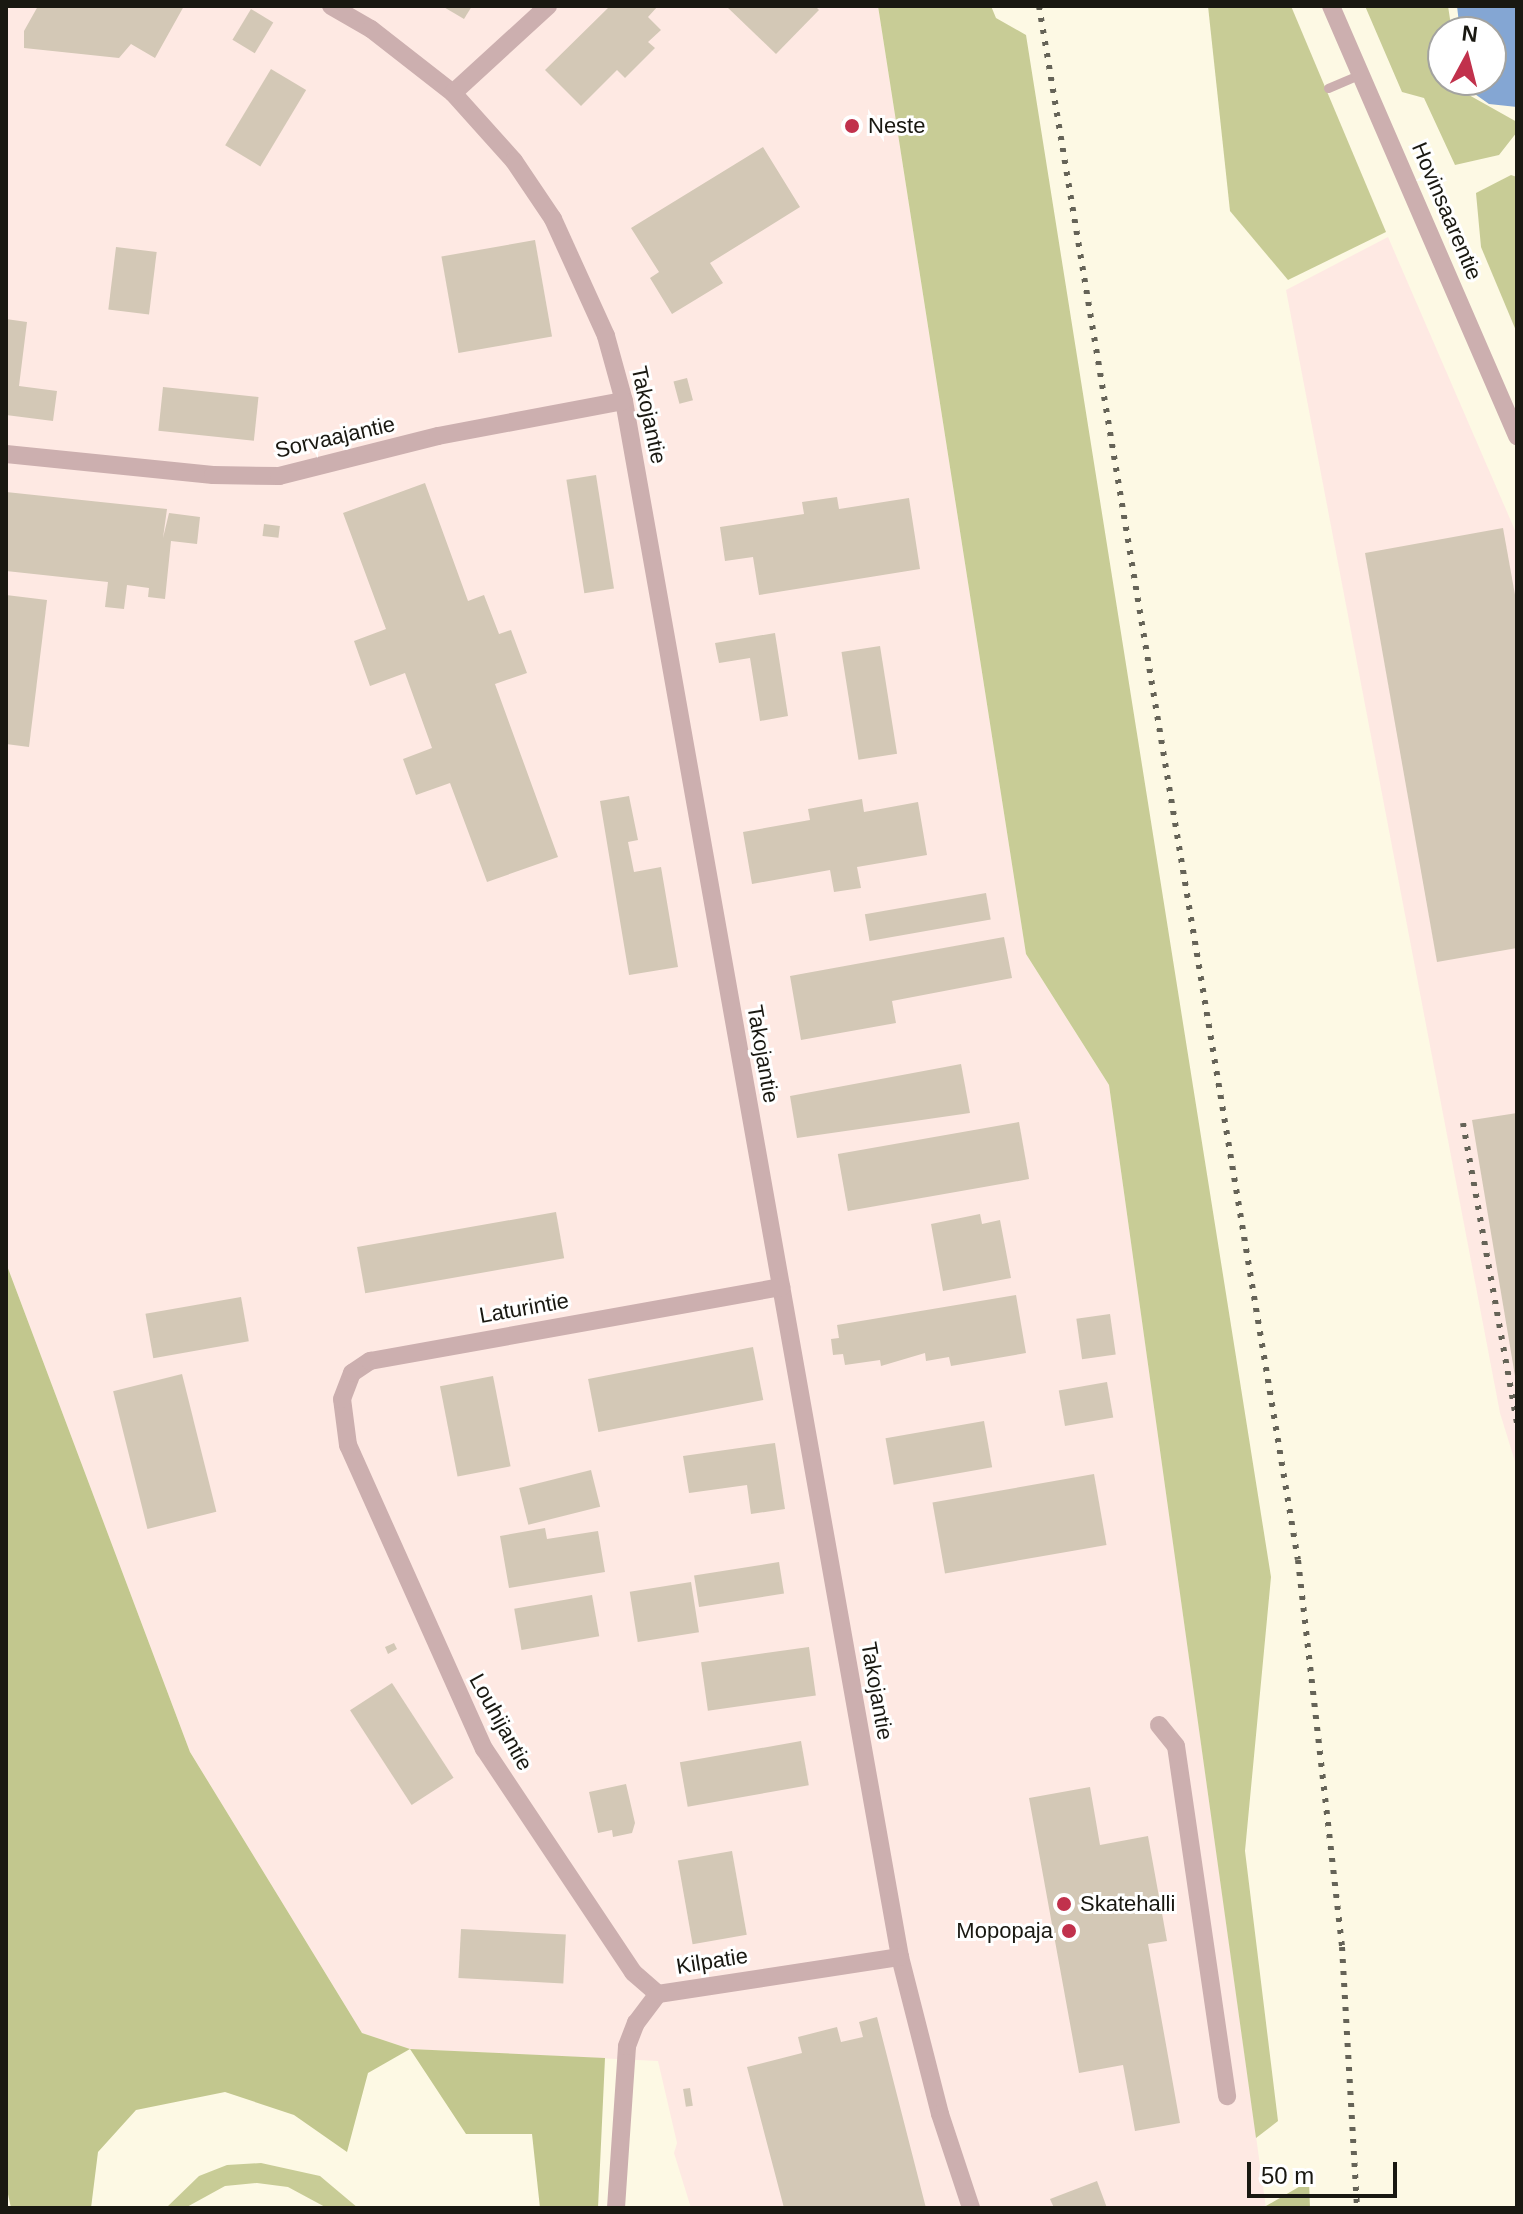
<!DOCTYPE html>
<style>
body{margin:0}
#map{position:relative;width:1523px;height:2214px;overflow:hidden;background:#fdf9e4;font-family:Helvetica,sans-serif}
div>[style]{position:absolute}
.industrial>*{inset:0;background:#fee9e3}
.green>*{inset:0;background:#c8cc96}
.forest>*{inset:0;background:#c2c78e}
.water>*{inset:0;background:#84a6d3}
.building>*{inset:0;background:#d3c8b6;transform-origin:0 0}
.lane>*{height:9px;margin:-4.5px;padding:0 4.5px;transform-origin:4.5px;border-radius:4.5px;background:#ccafaf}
.street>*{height:18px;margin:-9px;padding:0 9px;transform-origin:9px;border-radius:9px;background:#ccafaf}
.rail>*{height:6px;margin-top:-3px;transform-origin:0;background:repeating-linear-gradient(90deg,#656357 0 4px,transparent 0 12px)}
.dots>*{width:22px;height:22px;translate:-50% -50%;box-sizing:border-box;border:4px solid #fff;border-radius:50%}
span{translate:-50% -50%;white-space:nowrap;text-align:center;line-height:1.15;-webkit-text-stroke:6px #fff;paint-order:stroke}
.poi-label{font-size:22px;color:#191811}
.left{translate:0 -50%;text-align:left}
.right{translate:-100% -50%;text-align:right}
.street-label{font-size:22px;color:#191811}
.frame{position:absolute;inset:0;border:8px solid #191811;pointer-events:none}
.north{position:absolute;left:1427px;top:16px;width:80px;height:80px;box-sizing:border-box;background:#fff;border:2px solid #a3a3a0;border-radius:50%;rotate:7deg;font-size:22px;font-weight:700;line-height:32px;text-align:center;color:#191811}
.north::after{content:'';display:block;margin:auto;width:28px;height:36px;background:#c1314c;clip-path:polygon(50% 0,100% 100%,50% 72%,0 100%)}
.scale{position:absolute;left:1247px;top:2162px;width:150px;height:36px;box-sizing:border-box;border:4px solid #191811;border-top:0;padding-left:10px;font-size:24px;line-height:28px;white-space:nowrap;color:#191811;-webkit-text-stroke:6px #fff;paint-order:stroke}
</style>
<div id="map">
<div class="industrial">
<i style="clip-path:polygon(6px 6px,878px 6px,1026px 954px,1109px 1085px,1266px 2208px,691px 2208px,674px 2153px,677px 2143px,658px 2061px,410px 2049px,362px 2033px,190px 1752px,6px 1263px)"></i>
<i style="clip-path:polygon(1388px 237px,1517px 535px,1517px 1468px,1500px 1413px,1286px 290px)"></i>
</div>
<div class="green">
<i style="clip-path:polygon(878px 6px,991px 6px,996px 18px,1026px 35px,1271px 1577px,1245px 1851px,1278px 2121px,1256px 2138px,1109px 1085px,1026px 954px)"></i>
<i style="clip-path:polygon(1208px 6px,1291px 6px,1386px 232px,1288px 280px,1230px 211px)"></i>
<i style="clip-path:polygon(1365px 6px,1448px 6px,1452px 32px,1443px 32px,1443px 80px,1459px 80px,1460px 90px,1517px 122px,1517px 132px,1499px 155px,1455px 165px,1424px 98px,1402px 92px)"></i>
<i style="clip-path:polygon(1511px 175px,1517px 177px,1517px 333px,1481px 247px,1476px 193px)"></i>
<i style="clip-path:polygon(261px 2163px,320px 2176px,358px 2208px,327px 2208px,288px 2187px,257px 2183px,225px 2186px,185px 2208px,166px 2208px,199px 2176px,227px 2165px)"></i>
</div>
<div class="forest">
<i style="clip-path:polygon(6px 1263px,190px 1752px,362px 2033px,410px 2049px,605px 2058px,598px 2208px,540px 2208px,532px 2134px,466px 2134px,410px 2049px,368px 2073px,347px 2152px,294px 2115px,225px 2092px,136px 2110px,98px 2152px,91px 2208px,11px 2208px,6px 2185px)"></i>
<i style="clip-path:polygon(1309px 2181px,1310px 2208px,1266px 2208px,1266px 2206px)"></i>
</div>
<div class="water">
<i style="clip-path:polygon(1457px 6px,1517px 6px,1517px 107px,1489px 104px,1472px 92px,1469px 80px,1491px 80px,1491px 32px,1460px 32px)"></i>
</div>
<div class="building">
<i style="clip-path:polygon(38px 6px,184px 6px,155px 58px,131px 44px,119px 58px,24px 48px,24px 31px)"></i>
<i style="clip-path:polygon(442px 6px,472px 6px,464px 19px)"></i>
<i style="clip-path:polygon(610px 6px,658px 6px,648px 17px,661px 30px,648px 42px,655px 48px,625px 78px,617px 70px,581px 106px,545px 70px)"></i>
<i style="clip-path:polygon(726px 6px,815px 6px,819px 10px,776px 54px)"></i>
<i style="left:251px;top:9px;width:26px;height:36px;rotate:31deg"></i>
<i style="left:271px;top:69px;width:41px;height:89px;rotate:31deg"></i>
<i style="left:853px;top:115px;width:19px;height:12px;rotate:65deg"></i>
<i style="clip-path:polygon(763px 147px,800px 207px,710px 263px,723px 283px,672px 314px,650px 278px,659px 272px,631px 228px)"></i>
<i style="left:535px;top:240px;width:98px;height:95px;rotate:80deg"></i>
<i style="left:116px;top:247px;width:41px;height:63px;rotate:7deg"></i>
<i style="clip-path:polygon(6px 319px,27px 322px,19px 386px,57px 391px,53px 421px,6px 415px)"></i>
<i style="left:687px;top:378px;width:23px;height:14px;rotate:75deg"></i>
<i style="left:163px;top:387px;width:96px;height:44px;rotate:6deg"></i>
<i style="left:596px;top:475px;width:115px;height:30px;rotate:81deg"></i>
<i style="clip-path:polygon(425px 483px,468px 601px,484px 595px,499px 634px,511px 630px,527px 673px,495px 684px,558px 857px,487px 882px,450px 783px,416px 795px,403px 759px,432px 748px,405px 673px,370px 686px,354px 641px,386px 629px,343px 513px)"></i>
<i style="clip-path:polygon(6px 492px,167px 509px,163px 538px,169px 513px,200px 517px,197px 544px,171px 541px,165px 599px,148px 597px,149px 588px,127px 585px,124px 609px,105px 607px,108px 582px,6px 571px)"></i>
<i style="clip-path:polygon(837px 497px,839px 509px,909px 498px,920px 569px,759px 595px,753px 557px,725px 561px,720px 527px,804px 514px,802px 502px)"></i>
<i style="left:264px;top:524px;width:16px;height:12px;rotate:7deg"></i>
<i style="clip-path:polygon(1503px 528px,1517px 606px,1517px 948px,1437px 962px,1365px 553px)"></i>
<i style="clip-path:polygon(6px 595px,47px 600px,29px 747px,6px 744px)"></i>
<i style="clip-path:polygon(775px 633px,788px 716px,760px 721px,750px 658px,719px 663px,715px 643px)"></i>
<i style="left:880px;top:646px;width:109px;height:39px;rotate:81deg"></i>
<i style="clip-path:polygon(629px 796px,638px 840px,628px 842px,634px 872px,661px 867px,678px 967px,629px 975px,600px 801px)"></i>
<i style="clip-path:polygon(862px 799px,864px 812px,918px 802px,927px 855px,857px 867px,861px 888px,834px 892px,830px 870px,752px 884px,743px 832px,810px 820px,808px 809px)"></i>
<i style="left:986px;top:893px;width:27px;height:123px;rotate:80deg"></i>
<i style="clip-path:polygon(1004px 937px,1012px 978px,892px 1001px,896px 1023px,801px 1040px,790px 976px)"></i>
<i style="clip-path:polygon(961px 1064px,970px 1113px,797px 1138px,790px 1096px)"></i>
<i style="clip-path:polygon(1517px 1113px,1517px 1376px,1515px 1376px,1472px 1120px)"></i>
<i style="left:1019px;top:1122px;width:58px;height:184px;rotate:80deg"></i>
<i style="left:556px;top:1212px;width:47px;height:202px;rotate:80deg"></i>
<i style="clip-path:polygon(980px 1214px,982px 1224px,1000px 1220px,1011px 1278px,943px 1291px,931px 1224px)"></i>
<i style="clip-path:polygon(1016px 1295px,1026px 1353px,951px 1366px,949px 1357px,926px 1361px,925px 1353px,881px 1366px,880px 1360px,845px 1365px,843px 1354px,833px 1355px,831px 1339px,839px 1338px,837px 1325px)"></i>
<i style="left:241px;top:1297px;width:45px;height:97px;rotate:80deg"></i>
<i style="left:1110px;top:1314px;width:41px;height:34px;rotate:82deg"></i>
<i style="left:753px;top:1347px;width:54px;height:168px;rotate:79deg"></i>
<i style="left:182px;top:1374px;width:142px;height:71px;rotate:76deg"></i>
<i style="left:493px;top:1376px;width:92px;height:54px;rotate:79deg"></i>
<i style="left:1107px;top:1382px;width:36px;height:49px;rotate:80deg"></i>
<i style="left:984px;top:1421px;width:47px;height:100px;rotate:80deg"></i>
<i style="clip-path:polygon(775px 1443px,785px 1509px,751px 1514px,747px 1485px,689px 1493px,683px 1456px)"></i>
<i style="left:591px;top:1470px;width:38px;height:74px;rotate:76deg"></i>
<i style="left:1094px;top:1474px;width:72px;height:164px;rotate:80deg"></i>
<i style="clip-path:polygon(545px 1528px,547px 1539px,598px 1531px,605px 1572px,509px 1588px,500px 1536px)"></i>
<i style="left:779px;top:1562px;width:32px;height:86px;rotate:81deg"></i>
<i style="left:691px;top:1582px;width:51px;height:62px;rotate:81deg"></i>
<i style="left:592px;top:1595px;width:42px;height:79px;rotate:80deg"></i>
<i style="clip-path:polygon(394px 1643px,397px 1649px,388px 1654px,385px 1647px)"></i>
<i style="left:809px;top:1647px;width:49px;height:109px;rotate:82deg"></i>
<i style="left:392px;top:1683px;width:113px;height:50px;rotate:57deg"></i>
<i style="left:801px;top:1741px;width:45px;height:123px;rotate:80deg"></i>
<i style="clip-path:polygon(626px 1784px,635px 1823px,632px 1833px,613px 1837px,612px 1830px,598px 1833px,589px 1792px)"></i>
<i style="clip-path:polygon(1090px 1787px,1100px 1845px,1148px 1836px,1167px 1941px,1148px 1944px,1180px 2123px,1135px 2131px,1123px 2065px,1079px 2073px,1029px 1798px)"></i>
<i style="left:732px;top:1851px;width:85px;height:55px;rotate:80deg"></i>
<i style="left:461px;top:1929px;width:105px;height:49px;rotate:3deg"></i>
<i style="clip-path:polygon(877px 2017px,926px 2208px,784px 2208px,747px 2067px,802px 2053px,798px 2037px,837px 2027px,841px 2042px,863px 2037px,859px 2022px)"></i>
<i style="left:690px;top:2088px;width:18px;height:7px;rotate:81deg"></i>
<i style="clip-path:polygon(1097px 2181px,1107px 2208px,1054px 2208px,1050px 2199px)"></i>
</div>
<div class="lane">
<i style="left:1328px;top:88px;width:36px;rotate:-23deg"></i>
</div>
<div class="street">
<i style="left:331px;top:6px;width:46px;rotate:29.9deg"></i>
<i style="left:371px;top:29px;width:104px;rotate:38deg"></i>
<i style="left:453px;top:93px;width:91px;rotate:48.1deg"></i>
<i style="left:514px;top:161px;width:70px;rotate:56.1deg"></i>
<i style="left:553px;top:219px;width:128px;rotate:65.6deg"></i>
<i style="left:606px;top:336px;width:67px;rotate:74.5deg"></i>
<i style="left:624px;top:401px;width:1580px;rotate:79.94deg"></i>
<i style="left:900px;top:1957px;width:162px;rotate:75.7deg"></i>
<i style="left:940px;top:2114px;width:99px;rotate:71.7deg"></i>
<i style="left:1331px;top:6px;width:469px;rotate:66.6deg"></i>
<i style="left:453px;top:93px;width:129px;rotate:-42.5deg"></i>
<i style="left:6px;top:454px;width:208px;rotate:5.8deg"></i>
<i style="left:213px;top:475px;width:66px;rotate:0.9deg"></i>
<i style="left:279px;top:476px;width:164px;rotate:-14.1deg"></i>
<i style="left:438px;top:436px;width:189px;rotate:-10.7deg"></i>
<i style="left:1159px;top:1725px;width:27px;rotate:51deg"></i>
<i style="left:1176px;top:1746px;width:354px;rotate:81.7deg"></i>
<i style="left:658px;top:1994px;width:33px;rotate:-139deg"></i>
<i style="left:633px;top:1972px;width:268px;rotate:-123.7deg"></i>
<i style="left:484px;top:1749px;width:333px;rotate:-114.1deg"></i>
<i style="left:348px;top:1445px;width:46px;rotate:-97.4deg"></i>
<i style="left:342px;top:1399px;width:28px;rotate:-69deg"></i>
<i style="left:352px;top:1373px;width:22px;rotate:-34deg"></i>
<i style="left:370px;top:1361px;width:418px;rotate:-10.2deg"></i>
<i style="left:616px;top:2208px;width:162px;rotate:-86.1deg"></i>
<i style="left:627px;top:2046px;width:25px;rotate:-69deg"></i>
<i style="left:636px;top:2023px;width:36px;rotate:-53deg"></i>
<i style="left:658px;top:1994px;width:245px;rotate:-8.7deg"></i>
</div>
<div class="rail">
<i style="left:1039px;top:6px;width:1575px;rotate:80.54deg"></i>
<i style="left:1298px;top:1560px;width:389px;rotate:83.5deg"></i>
<i style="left:1342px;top:1947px;width:261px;rotate:86.7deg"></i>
<i style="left:1463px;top:1123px;width:305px;rotate:79.8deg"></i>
</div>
<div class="dots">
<i style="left:852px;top:126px;background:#c1314c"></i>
<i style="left:1064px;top:1904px;background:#c1314c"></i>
<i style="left:1069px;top:1931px;background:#c1314c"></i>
</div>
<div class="poi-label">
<span class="left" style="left:868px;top:126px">Neste</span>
<span class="left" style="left:1080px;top:1904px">Skatehalli</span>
<span class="right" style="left:1053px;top:1931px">Mopopaja</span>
</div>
<div class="street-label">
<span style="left:1447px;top:211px;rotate:67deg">Hovinsaarentie</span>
<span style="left:649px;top:415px;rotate:78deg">Takojantie</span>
<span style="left:335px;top:437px;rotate:-13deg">Sorvaajantie</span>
<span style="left:763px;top:1054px;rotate:80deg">Takojantie</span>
<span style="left:524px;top:1308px;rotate:-10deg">Laturintie</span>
<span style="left:877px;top:1691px;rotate:80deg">Takojantie</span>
<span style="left:501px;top:1722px;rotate:61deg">Louhijantie</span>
<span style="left:712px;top:1961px;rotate:-9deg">Kilpatie</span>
</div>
<div class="frame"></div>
<div class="north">N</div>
<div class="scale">50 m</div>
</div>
